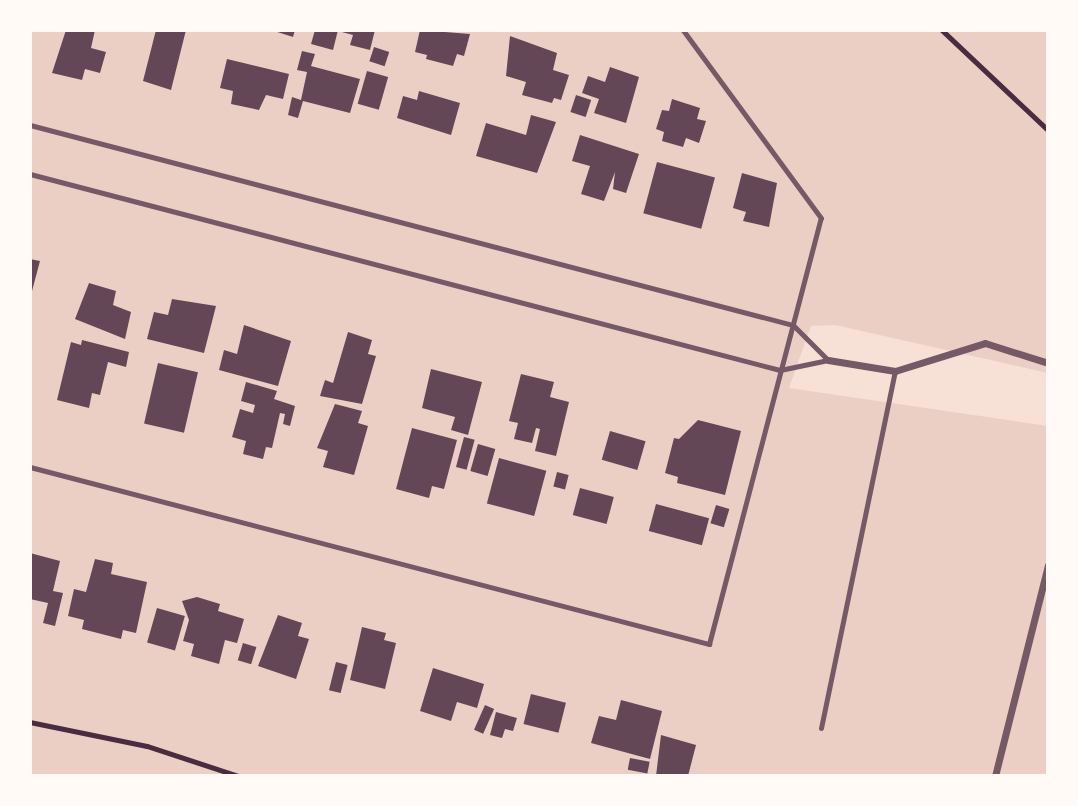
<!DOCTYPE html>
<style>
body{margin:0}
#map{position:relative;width:1078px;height:806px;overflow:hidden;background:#f7e1d7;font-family:Lato,sans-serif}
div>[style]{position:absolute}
.green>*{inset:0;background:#ebcfc5}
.building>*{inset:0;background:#644757;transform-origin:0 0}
.path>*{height:4.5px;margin:-2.25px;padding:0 2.25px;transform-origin:2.25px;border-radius:2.25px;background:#4a2c40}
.service>*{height:5px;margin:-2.5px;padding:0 2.5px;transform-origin:2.5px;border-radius:2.5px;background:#755966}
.minor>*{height:7px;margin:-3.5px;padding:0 3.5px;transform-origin:3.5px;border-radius:3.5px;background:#755966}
span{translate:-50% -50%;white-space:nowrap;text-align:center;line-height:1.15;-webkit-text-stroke:7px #fffaf5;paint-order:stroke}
.frame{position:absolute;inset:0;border:32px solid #fffaf5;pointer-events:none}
</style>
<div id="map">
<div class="green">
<i style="clip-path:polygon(30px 30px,1048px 30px,1048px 373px,835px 325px,811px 326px,789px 388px,1048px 426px,1048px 776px,30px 776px)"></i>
</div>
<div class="building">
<i style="clip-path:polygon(66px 30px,95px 30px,91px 48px,106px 52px,100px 73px,85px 69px,82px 80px,52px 73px)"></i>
<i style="clip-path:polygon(156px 30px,186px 30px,171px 90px,143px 81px)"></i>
<i style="clip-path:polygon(271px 30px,295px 30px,293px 37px)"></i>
<i style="clip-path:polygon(315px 30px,338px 30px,333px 50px,311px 44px)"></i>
<i style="clip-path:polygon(375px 30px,370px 50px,350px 45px,353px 35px,338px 31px)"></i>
<i style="clip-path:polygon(420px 30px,470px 34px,464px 56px,457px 54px,453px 66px,426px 59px,427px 55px,415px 52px)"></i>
<i style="clip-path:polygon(510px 36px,557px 53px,553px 70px,569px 75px,561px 100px,554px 98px,552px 103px,522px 95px,526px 82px,506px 76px)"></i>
<i style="left:374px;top:47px;width:16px;height:15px;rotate:18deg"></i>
<i style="clip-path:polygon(302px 51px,315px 54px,311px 66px,360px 79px,350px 113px,303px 101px,298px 118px,288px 115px,292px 97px,301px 100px,307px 72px,297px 70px)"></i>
<i style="clip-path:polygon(227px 59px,289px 74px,283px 99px,266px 95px,259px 110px,231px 104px,233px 91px,220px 88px)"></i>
<i style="clip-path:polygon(610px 67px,639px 77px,626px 123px,594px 113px,599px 99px,582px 93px,588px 76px,605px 82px)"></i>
<i style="left:367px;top:71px;width:22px;height:34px;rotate:16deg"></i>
<i style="clip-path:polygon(419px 91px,460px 103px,451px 135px,397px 118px,403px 96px,417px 100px)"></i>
<i style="left:576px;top:95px;width:16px;height:18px;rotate:18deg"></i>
<i style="clip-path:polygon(672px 99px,700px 108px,697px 119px,706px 121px,699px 143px,686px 138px,683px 147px,662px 141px,664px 132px,656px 129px,662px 110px,669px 111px)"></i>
<i style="clip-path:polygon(531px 115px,556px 122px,537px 173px,476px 156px,486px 123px,526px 135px)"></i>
<i style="clip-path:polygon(580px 135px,639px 154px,626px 193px,613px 189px,615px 172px,604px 201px,581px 194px,590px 166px,572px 161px)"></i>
<i style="left:657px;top:162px;width:60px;height:53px;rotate:15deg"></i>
<i style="clip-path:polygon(742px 173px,777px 183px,769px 227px,743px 221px,746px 212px,733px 208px)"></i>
<i style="clip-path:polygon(30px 259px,40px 261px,32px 291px,30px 290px)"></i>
<i style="clip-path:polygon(89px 283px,116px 291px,113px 305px,131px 312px,125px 339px,75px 319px)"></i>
<i style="clip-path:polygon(172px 299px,216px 306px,204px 353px,147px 339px,154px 312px,168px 315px)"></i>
<i style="clip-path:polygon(244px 325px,291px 341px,278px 386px,219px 370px,224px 350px,237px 354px)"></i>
<i style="clip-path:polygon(348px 332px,372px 340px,368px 354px,376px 356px,362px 404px,320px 396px,325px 380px,333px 383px)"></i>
<i style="clip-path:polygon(82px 340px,129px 352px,126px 367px,108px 362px,100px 395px,92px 393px,89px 408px,57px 400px,71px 342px,81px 345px)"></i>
<i style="left:158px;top:363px;width:41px;height:62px;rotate:13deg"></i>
<i style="clip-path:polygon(431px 369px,482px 382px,468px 435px,451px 430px,455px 417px,422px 408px)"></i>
<i style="clip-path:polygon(521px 374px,554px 382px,550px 397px,569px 402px,556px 456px,535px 451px,540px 429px,536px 428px,532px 443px,514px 439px,518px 423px,509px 421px)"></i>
<i style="clip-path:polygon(246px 382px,277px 391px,274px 399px,295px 406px,290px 426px,283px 424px,285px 414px,280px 413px,272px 448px,266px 447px,263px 459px,243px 454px,246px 441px,232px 437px,240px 409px,253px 413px,255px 405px,241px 401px)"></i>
<i style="clip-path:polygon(335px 404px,362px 411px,358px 423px,368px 426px,354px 475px,323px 467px,328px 451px,317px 448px)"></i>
<i style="clip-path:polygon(698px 420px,741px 431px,725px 495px,677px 483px,678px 477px,665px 473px,674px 438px,679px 439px)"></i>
<i style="clip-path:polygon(412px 428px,457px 440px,444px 489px,432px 486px,429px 498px,396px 489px)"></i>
<i style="left:610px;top:431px;width:37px;height:30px;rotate:16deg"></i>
<i style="left:464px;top:437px;width:11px;height:31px;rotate:15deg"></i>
<i style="left:478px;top:444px;width:18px;height:28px;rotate:16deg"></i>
<i style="left:499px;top:458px;width:49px;height:47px;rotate:15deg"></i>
<i style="left:557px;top:472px;width:12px;height:15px;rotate:14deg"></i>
<i style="left:580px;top:488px;width:35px;height:28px;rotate:15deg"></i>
<i style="left:656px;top:504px;width:55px;height:28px;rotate:15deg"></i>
<i style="left:716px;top:505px;width:14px;height:19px;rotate:17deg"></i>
<i style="clip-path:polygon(30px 553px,60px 561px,53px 591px,63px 593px,55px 626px,43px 623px,48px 603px,30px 599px)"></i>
<i style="clip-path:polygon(95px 559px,113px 563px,111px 574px,147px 582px,136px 633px,123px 630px,121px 639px,82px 629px,84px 620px,68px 616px,74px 589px,86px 592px)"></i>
<i style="clip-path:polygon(197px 597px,220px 604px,218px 611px,244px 619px,237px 643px,225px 640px,219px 664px,191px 656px,194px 644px,183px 641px,189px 620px,182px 601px)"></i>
<i style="left:157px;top:608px;width:29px;height:36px;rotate:16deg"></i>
<i style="clip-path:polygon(278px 615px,302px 623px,298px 636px,309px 639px,296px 679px,258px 666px)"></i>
<i style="clip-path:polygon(362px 627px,386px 633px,384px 640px,396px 643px,385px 689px,350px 680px)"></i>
<i style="left:243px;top:643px;width:14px;height:18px;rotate:17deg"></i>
<i style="left:336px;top:662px;width:12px;height:29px;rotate:14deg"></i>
<i style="clip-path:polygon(433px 668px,484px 684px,477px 708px,457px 702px,451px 721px,420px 711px)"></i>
<i style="left:531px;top:694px;width:36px;height:31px;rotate:14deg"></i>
<i style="clip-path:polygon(621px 700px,662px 711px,650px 759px,591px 743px,599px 716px,616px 720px)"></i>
<i style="left:485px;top:705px;width:10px;height:27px;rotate:24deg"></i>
<i style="clip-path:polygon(496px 712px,517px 718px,513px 731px,505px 729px,502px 738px,490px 735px)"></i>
<i style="clip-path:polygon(661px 735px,696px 745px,688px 776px,656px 776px)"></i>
<i style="left:630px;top:758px;width:20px;height:12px;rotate:11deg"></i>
</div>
<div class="path">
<i style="left:942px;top:30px;width:146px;rotate:43.3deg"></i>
<i style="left:30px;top:722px;width:119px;rotate:11.6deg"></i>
<i style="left:147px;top:746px;width:97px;rotate:18.1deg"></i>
</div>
<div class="service">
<i style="left:30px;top:125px;width:789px;rotate:14.69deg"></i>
<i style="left:793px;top:325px;width:49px;rotate:45deg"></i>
<i style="left:30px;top:174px;width:775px;rotate:14.65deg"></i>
<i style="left:780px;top:370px;width:49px;rotate:-11.8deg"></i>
<i style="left:30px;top:467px;width:702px;rotate:14.61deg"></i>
<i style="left:709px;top:644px;width:440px;rotate:-75.3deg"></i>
<i style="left:821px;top:218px;width:233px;rotate:-126.3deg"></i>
<i style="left:821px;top:728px;width:365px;rotate:-78.3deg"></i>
</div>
<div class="minor">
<i style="left:828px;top:360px;width:68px;rotate:9.3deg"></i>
<i style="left:895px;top:371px;width:94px;rotate:-17.3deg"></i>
<i style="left:985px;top:343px;width:66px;rotate:17.6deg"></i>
<i style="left:995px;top:776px;width:218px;rotate:-75.9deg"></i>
</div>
<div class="frame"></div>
</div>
